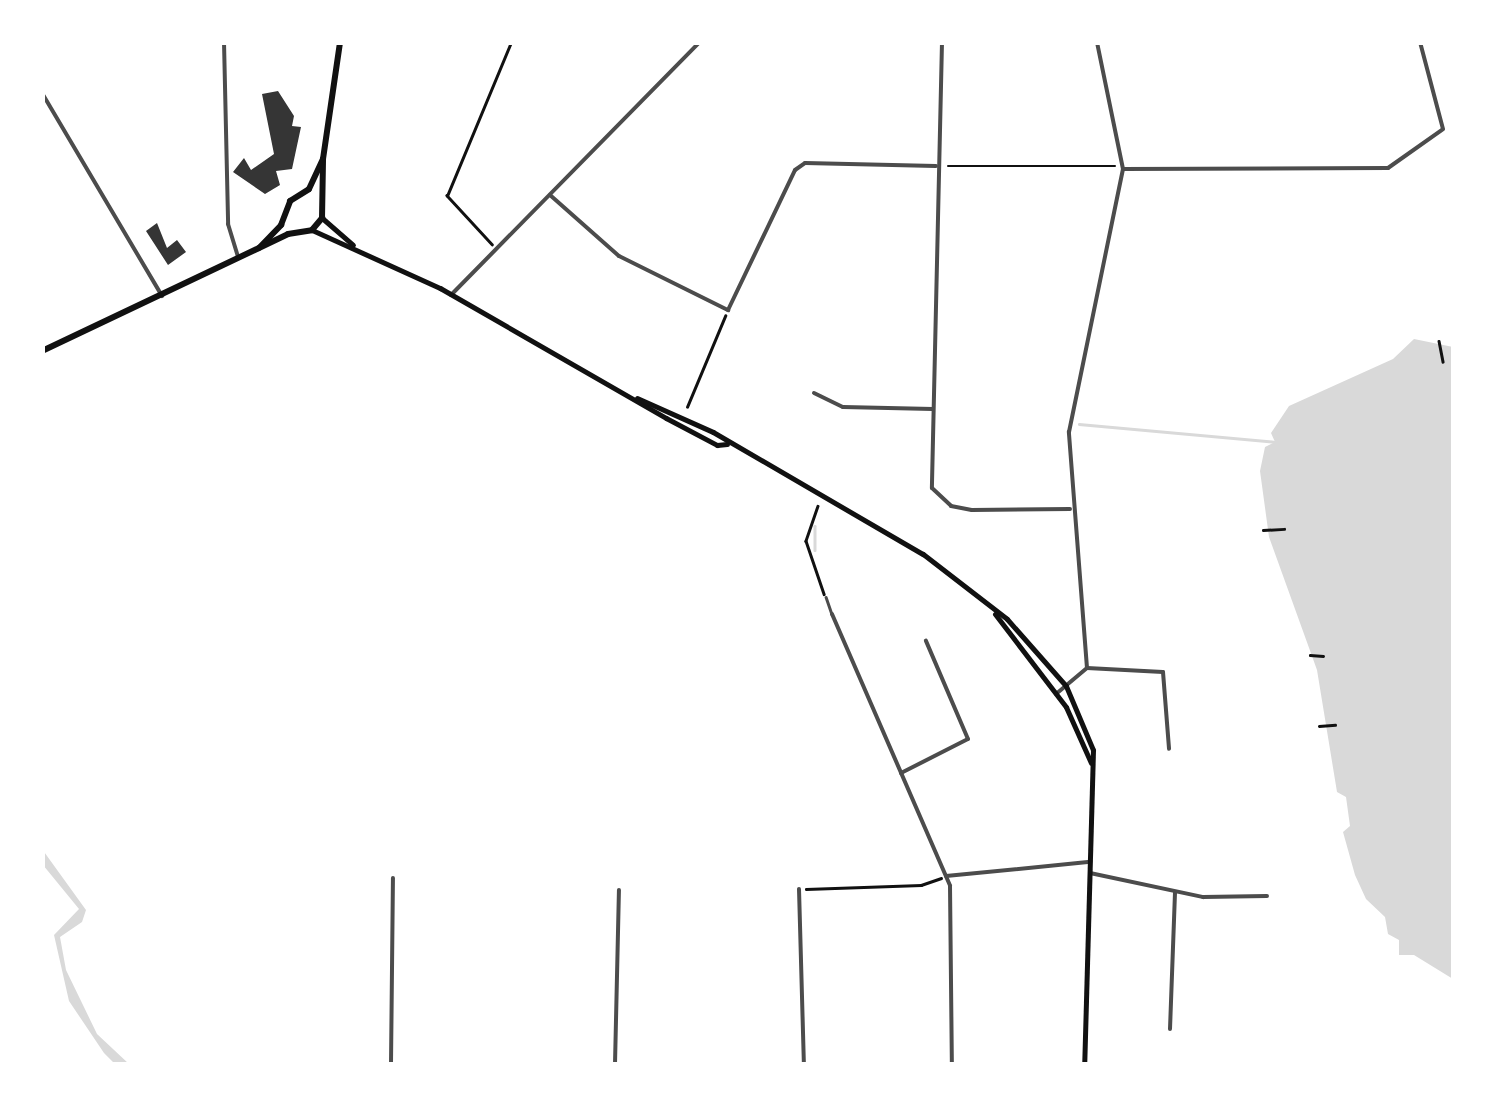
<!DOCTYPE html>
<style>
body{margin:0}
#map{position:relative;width:1496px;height:1107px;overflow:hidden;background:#fff;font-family:Inter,sans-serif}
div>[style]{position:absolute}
.water>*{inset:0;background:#d9d9d9}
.stream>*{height:2.5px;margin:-1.25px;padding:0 1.25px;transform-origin:1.25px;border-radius:1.25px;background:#d9d9d9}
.building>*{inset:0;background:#353535}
.path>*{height:2.5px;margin:-1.25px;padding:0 1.25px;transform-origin:1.25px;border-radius:1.25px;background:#111}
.service>*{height:2.5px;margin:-1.25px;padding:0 1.25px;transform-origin:1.25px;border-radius:1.25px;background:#4c4c4c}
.minor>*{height:4px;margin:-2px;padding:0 2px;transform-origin:2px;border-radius:2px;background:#4c4c4c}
.secondary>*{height:5px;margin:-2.5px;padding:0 2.5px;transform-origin:2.5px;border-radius:2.5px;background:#111}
.primary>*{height:6px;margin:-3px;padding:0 3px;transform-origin:3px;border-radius:3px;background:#111}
span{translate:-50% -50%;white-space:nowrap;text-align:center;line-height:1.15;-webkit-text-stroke:8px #fff;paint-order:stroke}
.frame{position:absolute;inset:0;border:45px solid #fff;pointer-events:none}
</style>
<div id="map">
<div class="water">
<i style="clip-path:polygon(1414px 339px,1453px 347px,1453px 979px,1414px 955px,1399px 955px,1399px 940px,1388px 934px,1385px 917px,1366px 899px,1355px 875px,1343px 832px,1350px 826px,1346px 797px,1337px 792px,1317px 670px,1269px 537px,1260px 471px,1265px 447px,1275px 442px,1271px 433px,1289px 406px,1393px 359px)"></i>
<i style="clip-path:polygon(42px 849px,86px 910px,82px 922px,60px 937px,66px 970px,97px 1034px,129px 1064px,115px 1064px,104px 1053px,69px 1001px,54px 935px,79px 909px,43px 865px)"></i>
</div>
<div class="stream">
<i style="left:1079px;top:424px;width:197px;rotate:5.2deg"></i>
<i style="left:815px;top:526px;width:24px;rotate:90deg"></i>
</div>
<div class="building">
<i style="clip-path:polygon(278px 91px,294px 116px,292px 126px,301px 127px,292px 169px,276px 171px,280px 185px,265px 194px,233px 172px,244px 158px,251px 170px,274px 154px,262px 94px)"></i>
<i style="clip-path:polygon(157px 223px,167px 248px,177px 240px,186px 252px,168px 265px,146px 231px)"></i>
</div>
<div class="path">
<i style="left:948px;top:166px;width:167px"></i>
<i style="left:492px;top:245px;width:67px;rotate:-132.6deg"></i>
<i style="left:447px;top:196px;width:167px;rotate:-67.4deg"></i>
<i style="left:1439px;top:341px;width:21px;rotate:79deg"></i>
<i style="left:687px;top:407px;width:99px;rotate:-67.3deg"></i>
<i style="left:818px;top:506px;width:37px;rotate:109deg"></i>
<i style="left:806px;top:541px;width:56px;rotate:71.2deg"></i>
<i style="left:1263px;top:530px;width:21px;rotate:-3deg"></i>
<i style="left:1310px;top:655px;width:13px;rotate:4deg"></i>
<i style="left:1319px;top:726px;width:16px;rotate:-4deg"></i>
<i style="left:806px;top:889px;width:115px;rotate:-2deg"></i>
<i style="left:921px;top:885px;width:21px;rotate:-19deg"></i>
</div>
<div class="service">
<i style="left:826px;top:597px;width:18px;rotate:71deg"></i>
</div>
<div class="minor">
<i style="left:224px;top:42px;width:182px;rotate:88.7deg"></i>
<i style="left:228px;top:224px;width:34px;rotate:73deg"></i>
<i style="left:942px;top:42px;width:446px;rotate:91.3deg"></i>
<i style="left:932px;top:488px;width:26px;rotate:43deg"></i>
<i style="left:951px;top:506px;width:21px;rotate:11deg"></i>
<i style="left:972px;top:510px;width:98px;rotate:-0.6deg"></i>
<i style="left:42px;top:93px;width:236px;rotate:59.4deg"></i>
<i style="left:1123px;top:169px;width:265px;rotate:-0.2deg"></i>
<i style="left:1388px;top:168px;width:67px;rotate:-35.3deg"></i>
<i style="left:1443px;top:129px;width:90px;rotate:-104.8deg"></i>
<i style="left:550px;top:195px;width:92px;rotate:41.5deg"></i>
<i style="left:619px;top:256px;width:122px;rotate:26.4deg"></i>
<i style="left:728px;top:310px;width:155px;rotate:-64.4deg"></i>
<i style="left:795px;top:170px;width:12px;rotate:-35deg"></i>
<i style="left:805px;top:163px;width:131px;rotate:1.3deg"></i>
<i style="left:451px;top:295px;width:355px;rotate:-45.5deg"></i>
<i style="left:814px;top:393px;width:32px;rotate:26deg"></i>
<i style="left:843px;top:407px;width:90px;rotate:1.3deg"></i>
<i style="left:832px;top:614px;width:296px;rotate:66.5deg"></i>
<i style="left:950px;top:886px;width:178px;rotate:89.4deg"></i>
<i style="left:1087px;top:668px;width:76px;rotate:3deg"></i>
<i style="left:1163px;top:672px;width:77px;rotate:85.5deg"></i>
<i style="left:1056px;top:694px;width:40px;rotate:-40deg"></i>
<i style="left:1087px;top:668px;width:237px;rotate:-94.4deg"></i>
<i style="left:1069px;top:432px;width:268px;rotate:-78.4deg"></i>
<i style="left:1123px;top:169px;width:130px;rotate:-101.6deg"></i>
<i style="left:901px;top:773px;width:75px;rotate:-26.9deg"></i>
<i style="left:968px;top:739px;width:107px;rotate:-113.2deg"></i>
<i style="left:1090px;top:873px;width:116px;rotate:12deg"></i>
<i style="left:1203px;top:897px;width:64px;rotate:-0.9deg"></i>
<i style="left:946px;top:876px;width:145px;rotate:-5.6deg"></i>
<i style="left:799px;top:889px;width:175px;rotate:88.4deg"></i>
<i style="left:1170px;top:1029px;width:137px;rotate:-87.9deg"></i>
<i style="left:391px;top:1064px;width:186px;rotate:-89.4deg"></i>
<i style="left:615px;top:1064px;width:174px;rotate:-88.7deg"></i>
</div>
<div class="secondary">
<i style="left:322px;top:218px;width:41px;rotate:41.1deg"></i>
<i style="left:312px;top:230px;width:141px;rotate:24.4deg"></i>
<i style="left:440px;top:288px;width:261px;rotate:29.9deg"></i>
<i style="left:666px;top:418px;width:58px;rotate:27.9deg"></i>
<i style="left:717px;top:445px;width:10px;rotate:-6deg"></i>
<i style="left:637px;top:398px;width:83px;rotate:24.1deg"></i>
<i style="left:713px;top:432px;width:243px;rotate:30.2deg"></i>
<i style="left:923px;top:554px;width:106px;rotate:37.7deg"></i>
<i style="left:1007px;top:619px;width:89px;rotate:48.6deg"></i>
<i style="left:1066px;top:686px;width:69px;rotate:67.1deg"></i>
<i style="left:1093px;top:750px;width:314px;rotate:91.6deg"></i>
<i style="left:995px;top:614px;width:117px;rotate:52.6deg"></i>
<i style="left:1066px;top:707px;width:61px;rotate:65.9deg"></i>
</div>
<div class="primary">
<i style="left:259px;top:248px;width:32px;rotate:-46deg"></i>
<i style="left:281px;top:225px;width:26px;rotate:-69deg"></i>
<i style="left:290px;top:201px;width:22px;rotate:-32deg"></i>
<i style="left:309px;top:189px;width:33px;rotate:-65deg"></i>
<i style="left:323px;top:159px;width:118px;rotate:-81.7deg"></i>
<i style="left:42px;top:351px;width:272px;rotate:-25.4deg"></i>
<i style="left:288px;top:234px;width:24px;rotate:-9deg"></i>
<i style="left:312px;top:230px;width:16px;rotate:-50deg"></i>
<i style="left:322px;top:218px;width:59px;rotate:-89deg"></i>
</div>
<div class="frame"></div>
</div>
